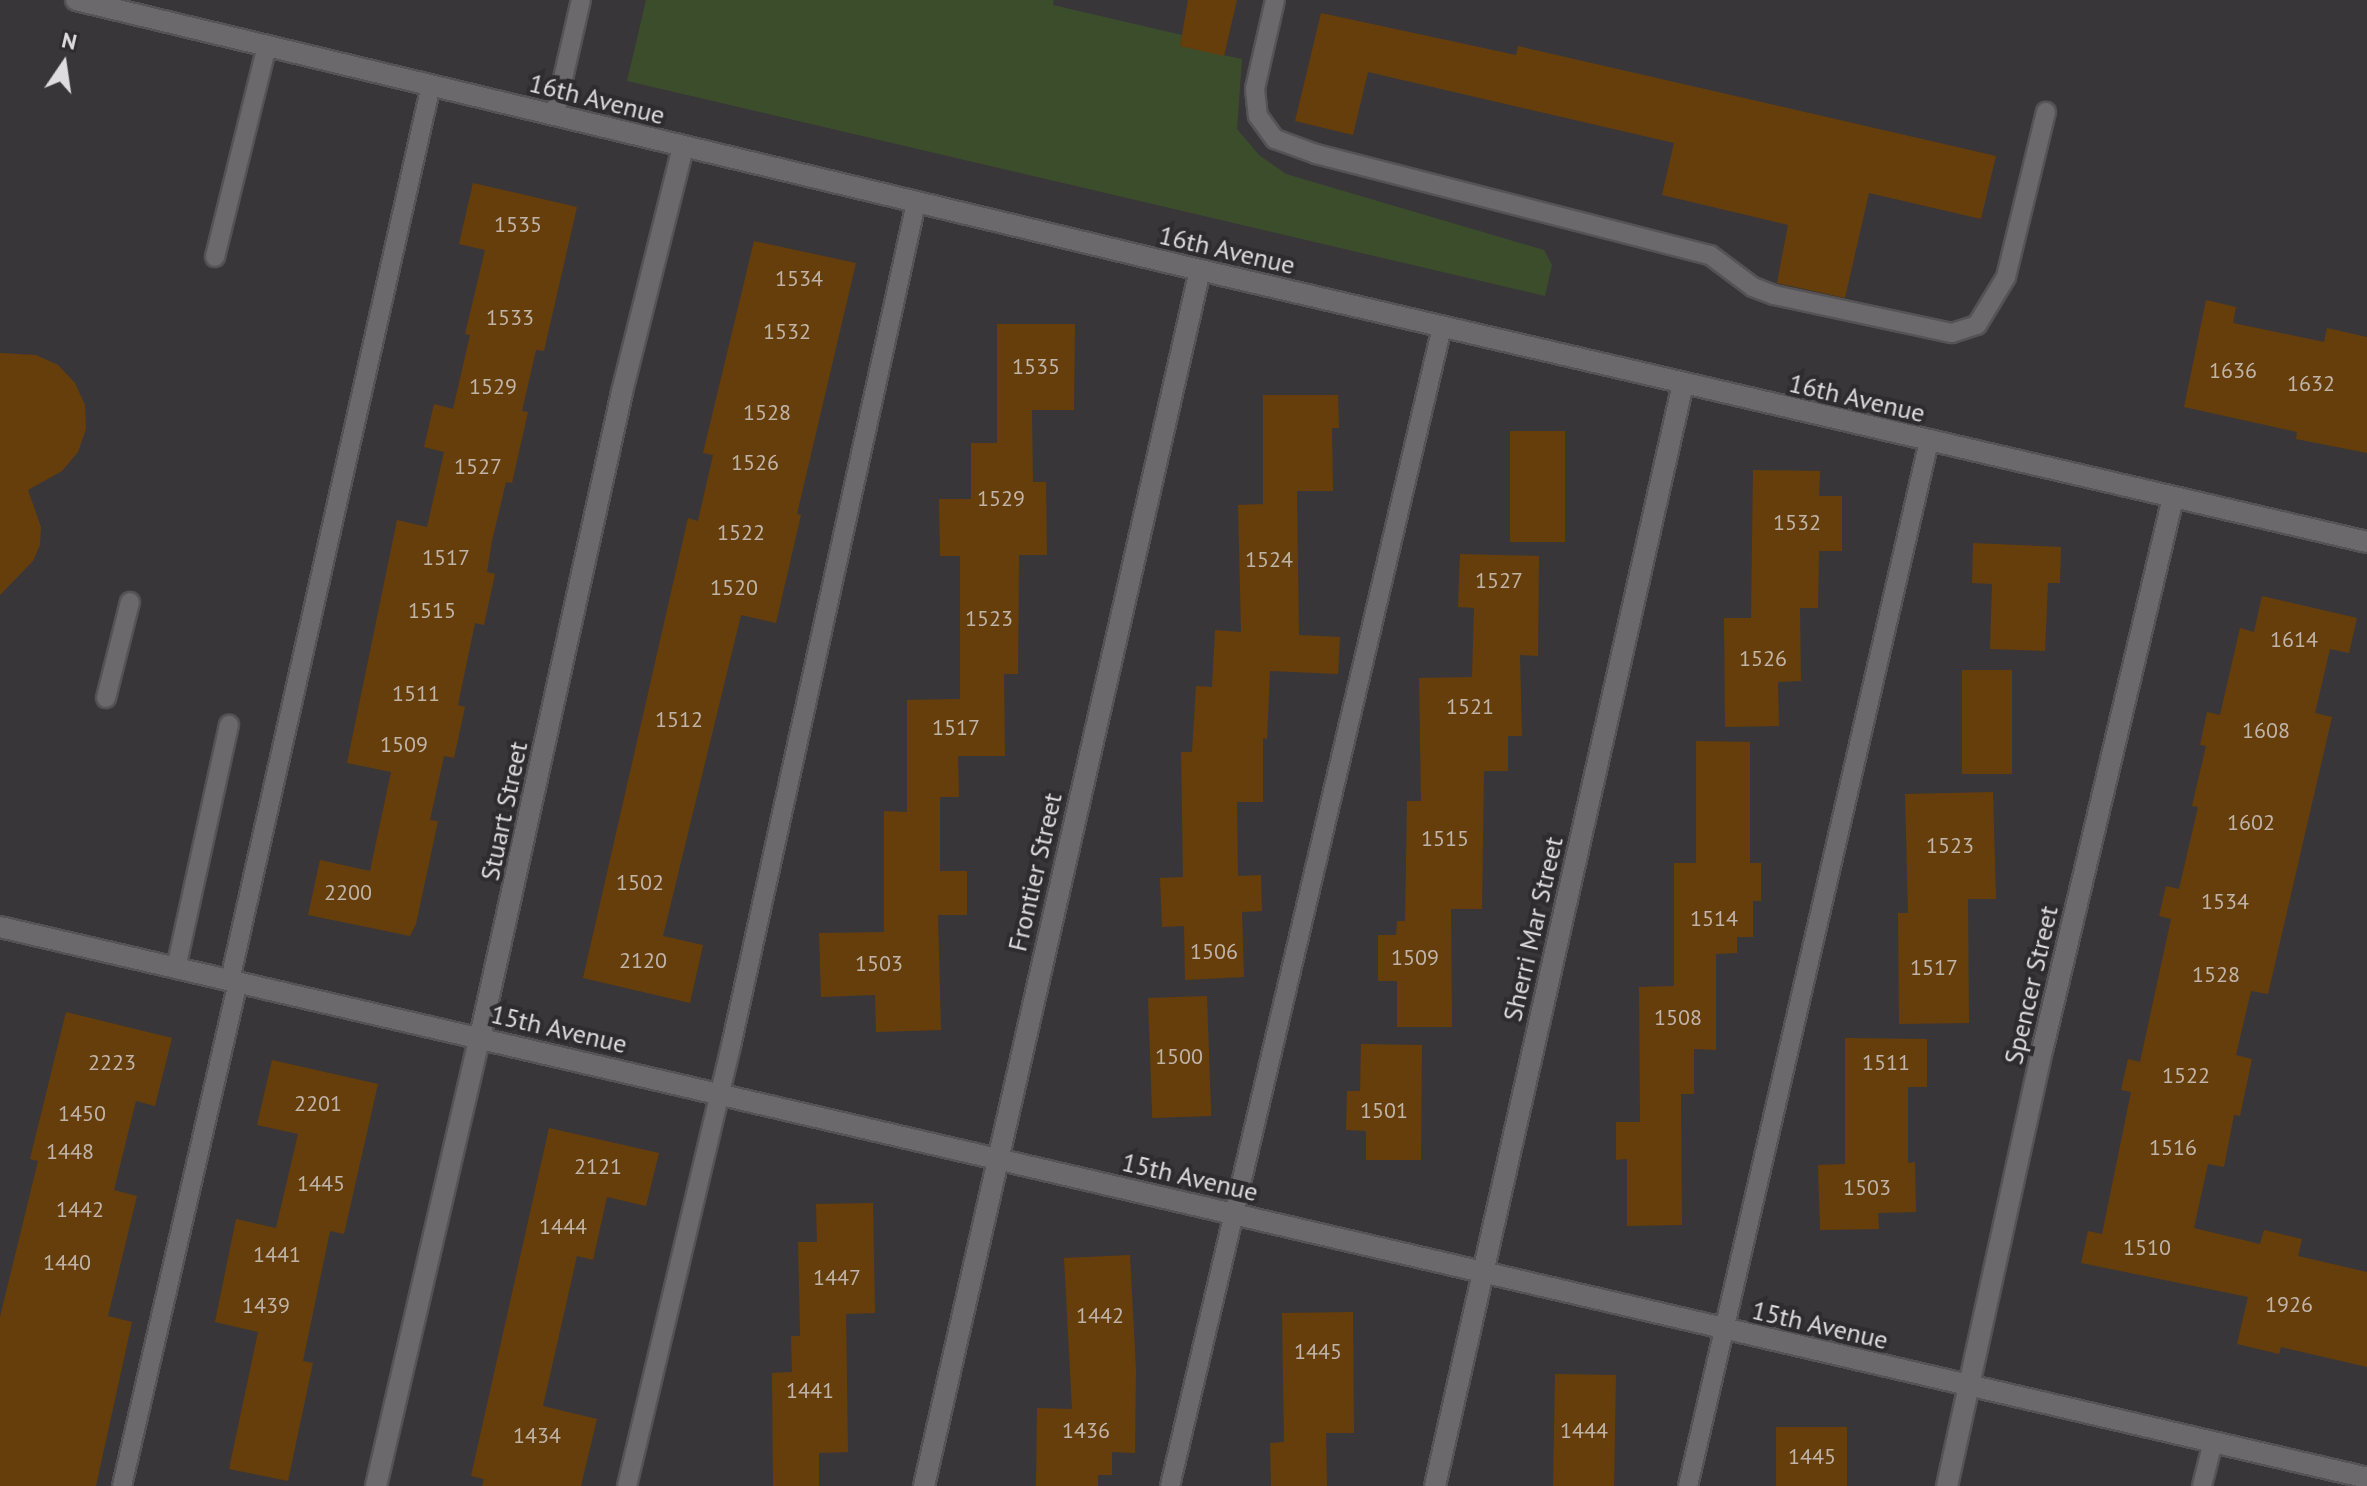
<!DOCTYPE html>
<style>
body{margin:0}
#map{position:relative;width:2367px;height:1486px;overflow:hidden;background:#393639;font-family:"PT Sans",sans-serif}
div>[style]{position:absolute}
.green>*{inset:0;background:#3b4d2b}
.building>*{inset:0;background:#663e0b;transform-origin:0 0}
.roads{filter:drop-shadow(2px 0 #555355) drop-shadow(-2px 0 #555355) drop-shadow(0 2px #555355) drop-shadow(0 -2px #555355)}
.service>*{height:18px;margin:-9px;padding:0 9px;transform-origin:9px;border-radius:9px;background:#6c696c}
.minor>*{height:20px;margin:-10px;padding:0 10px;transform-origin:10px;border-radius:10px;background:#6c696c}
.tertiary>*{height:20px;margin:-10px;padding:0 10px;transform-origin:10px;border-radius:10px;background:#6c696c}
span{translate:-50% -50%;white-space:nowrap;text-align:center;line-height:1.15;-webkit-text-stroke:8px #2f2c2f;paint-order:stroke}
.number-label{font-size:22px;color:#c0b4a9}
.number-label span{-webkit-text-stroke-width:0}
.street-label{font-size:26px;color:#dedcde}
.north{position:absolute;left:24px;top:24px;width:80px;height:80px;-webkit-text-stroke:6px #2f2c2f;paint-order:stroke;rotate:13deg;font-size:22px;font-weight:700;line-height:32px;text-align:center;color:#dedcde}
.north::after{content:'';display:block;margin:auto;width:28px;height:36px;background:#dedcde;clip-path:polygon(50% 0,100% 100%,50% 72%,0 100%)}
</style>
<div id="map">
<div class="green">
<i style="clip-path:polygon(646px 0,1054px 0,1053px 5px,1182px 35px,1180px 46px,1242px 59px,1237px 129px,1259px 155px,1286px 174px,1544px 250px,1552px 265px,1545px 296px,627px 81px)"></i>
</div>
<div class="building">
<i style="clip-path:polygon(1188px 0,1237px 0,1224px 56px,1180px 46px)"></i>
<i style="clip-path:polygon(1321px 13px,1516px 55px,1518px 46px,1996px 156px,1981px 219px,1869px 193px,1845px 298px,1777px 283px,1788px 225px,1662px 195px,1674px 143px,1368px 72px,1353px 135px,1295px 121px)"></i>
<i style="clip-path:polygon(473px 183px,577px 207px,544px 351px,536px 350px,522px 411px,528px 412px,512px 483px,506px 482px,492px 541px,487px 572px,495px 574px,484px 625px,475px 623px,458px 705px,465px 707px,454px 758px,444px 756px,430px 820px,438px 821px,416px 924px,410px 936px,308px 915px,320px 860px,370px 871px,391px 772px,347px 763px,397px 520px,427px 527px,444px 452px,424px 447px,434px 404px,453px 409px,470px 335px,465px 334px,485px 250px,459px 244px)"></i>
<i style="clip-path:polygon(754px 241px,856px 263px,797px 514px,801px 515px,776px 623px,741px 615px,663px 936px,703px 945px,690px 1003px,583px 978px,688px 518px,698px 521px,713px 455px,703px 453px)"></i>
<i style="clip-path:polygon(2206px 300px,2236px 307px,2233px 323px,2324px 342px,2327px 328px,2367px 337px,2367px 453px,2296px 439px,2297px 432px,2184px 407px)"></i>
<i style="clip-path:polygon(997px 324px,1075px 324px,1074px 410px,1032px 410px,1033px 482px,1046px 482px,1047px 555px,1019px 555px,1018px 674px,1004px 674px,1005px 756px,958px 756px,959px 797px,940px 797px,940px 871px,967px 871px,967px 915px,938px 915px,941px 1030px,876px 1032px,875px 995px,821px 997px,819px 933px,884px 932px,884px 811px,907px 812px,907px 700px,960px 699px,960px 556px,940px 556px,939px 499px,971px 499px,971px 443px,997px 443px)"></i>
<i style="clip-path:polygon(0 353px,36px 355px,58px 365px,75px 383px,85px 405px,86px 429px,78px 452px,62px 471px,28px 490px,41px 527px,40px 545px,33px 561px,0 595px)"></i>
<i style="clip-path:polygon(1263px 395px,1338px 395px,1339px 428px,1332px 428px,1333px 491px,1297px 491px,1299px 635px,1340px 637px,1338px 674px,1270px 671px,1267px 739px,1263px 738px,1263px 802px,1237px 802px,1238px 876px,1261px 875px,1262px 911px,1242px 912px,1244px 977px,1185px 980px,1184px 926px,1162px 927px,1160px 878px,1183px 877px,1181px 752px,1192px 752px,1196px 686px,1212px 687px,1215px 630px,1241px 632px,1238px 505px,1263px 504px)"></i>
<i style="left:1510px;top:431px;width:55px;height:111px"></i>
<i style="clip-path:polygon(1753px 470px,1820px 471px,1819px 496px,1842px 496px,1842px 551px,1819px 551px,1818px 608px,1800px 608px,1801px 681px,1778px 682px,1779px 726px,1725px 727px,1724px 618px,1751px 618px)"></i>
<i style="clip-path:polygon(1973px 543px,2061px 547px,2060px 583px,2048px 583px,2045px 651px,1990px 649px,1992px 584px,1972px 583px)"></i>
<i style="clip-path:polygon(1460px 554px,1539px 556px,1538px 656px,1520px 655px,1522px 736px,1508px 736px,1508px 771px,1484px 771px,1482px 909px,1451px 909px,1452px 1027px,1397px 1027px,1397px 981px,1378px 981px,1378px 935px,1396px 935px,1397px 921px,1405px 921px,1407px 801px,1421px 801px,1419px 678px,1472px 677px,1474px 608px,1458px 607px)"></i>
<i style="clip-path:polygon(2262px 596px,2357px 618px,2349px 653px,2330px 649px,2315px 713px,2332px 717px,2268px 994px,2251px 991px,2236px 1055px,2252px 1059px,2240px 1116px,2234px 1115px,2224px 1167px,2208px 1164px,2194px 1228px,2260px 1244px,2264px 1230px,2302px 1239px,2298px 1256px,2367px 1272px,2367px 1367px,2281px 1347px,2279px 1354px,2237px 1344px,2248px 1297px,2081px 1263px,2088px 1231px,2102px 1234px,2131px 1092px,2121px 1090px,2128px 1059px,2140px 1062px,2171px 919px,2159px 916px,2166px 886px,2179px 889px,2198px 807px,2192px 806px,2206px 746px,2200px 745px,2207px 712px,2220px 715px,2240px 628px,2254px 632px)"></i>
<i style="left:1962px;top:670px;width:50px;height:104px"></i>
<i style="clip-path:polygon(1696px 741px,1750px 742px,1750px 863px,1761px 863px,1761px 901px,1753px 901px,1753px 937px,1737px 937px,1737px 953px,1716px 954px,1716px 1050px,1694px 1049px,1694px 1094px,1681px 1094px,1682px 1225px,1627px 1226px,1627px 1159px,1616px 1160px,1616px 1122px,1640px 1122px,1639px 987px,1674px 986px,1674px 863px,1696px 863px)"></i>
<i style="clip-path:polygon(1993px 792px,1996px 899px,1968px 899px,1969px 1023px,1899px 1024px,1898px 913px,1908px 913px,1905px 794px)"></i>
<i style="left:1207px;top:996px;width:120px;height:59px;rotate:88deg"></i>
<i style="clip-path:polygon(66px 1012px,172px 1038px,155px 1106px,136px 1101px,114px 1190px,137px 1196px,108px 1316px,132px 1322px,96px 1486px,0 1486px,0 1317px,38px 1161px,30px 1159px)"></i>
<i style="clip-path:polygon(1845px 1038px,1927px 1039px,1927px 1087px,1908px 1087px,1908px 1163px,1915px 1162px,1916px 1212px,1878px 1213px,1879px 1229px,1820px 1230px,1818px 1165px,1845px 1164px)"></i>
<i style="clip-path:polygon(1361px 1044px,1422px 1045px,1421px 1160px,1366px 1160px,1366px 1131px,1346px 1130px,1347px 1091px,1360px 1091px)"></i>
<i style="clip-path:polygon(272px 1060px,378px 1084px,344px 1234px,330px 1231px,303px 1361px,313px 1363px,288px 1481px,229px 1469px,258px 1332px,215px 1322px,236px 1219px,276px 1228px,298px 1134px,257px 1125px)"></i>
<i style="clip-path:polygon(549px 1128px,659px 1153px,646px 1206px,607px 1197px,593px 1260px,577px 1256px,543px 1406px,597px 1419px,581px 1486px,482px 1486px,484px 1479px,471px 1476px)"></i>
<i style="clip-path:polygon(873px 1203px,875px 1313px,846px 1314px,848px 1452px,819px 1453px,819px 1486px,773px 1486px,772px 1373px,792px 1372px,791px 1336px,800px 1336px,798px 1242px,817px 1242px,816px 1204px)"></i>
<i style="clip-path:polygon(1130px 1255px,1136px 1370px,1135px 1453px,1112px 1452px,1112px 1475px,1098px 1475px,1098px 1486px,1036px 1486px,1037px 1408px,1072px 1409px,1064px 1258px)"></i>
<i style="clip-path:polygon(1353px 1312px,1354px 1433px,1326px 1433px,1327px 1486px,1271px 1486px,1270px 1443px,1284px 1442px,1282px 1313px)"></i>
<i style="left:1555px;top:1374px;width:61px;height:112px;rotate:1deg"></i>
<i style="left:1776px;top:1427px;width:71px;height:59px"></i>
</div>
<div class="roads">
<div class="service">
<i style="left:1275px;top:0;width:91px;rotate:102.7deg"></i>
<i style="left:1255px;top:89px;width:27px;rotate:84deg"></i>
<i style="left:1258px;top:116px;width:29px;rotate:54deg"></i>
<i style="left:1275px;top:139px;width:44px;rotate:20.1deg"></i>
<i style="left:1316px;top:154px;width:407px;rotate:14.4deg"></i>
<i style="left:1710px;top:255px;width:54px;rotate:36.7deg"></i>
<i style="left:1753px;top:287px;width:22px;rotate:21deg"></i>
<i style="left:1774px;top:295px;width:182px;rotate:12.1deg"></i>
<i style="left:1952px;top:333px;width:26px;rotate:-18deg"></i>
<i style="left:1977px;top:325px;width:56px;rotate:-58.9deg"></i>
<i style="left:2006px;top:277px;width:170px;rotate:-76.4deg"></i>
<i style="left:555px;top:114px;width:117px;rotate:-77.2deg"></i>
<i style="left:215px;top:257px;width:218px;rotate:-76.2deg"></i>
<i style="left:106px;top:698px;width:99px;rotate:-76deg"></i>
<i style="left:176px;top:968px;width:249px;rotate:-77.7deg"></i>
<i style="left:230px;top:980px;width:917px;rotate:-77.34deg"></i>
<i style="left:122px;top:1486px;width:517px;rotate:-77.04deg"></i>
<i style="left:627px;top:1486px;width:452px;rotate:-76.7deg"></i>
<i style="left:731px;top:1046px;width:863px;rotate:-77.62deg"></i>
<i style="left:1170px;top:1486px;width:1190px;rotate:-76.79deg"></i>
<i style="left:1688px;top:1486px;width:1072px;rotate:-77.01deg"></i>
<i style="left:2202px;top:1486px;width:45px;rotate:-76deg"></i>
</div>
<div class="minor">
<i style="left:76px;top:0;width:1156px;rotate:13.51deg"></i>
<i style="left:1200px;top:270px;width:1198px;rotate:13.12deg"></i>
<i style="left:376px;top:1486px;width:461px;rotate:-77deg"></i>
<i style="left:480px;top:1037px;width:660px;rotate:-77.58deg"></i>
<i style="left:622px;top:392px;width:252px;rotate:-76deg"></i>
<i style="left:924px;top:1486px;width:1247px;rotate:-77.21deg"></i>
<i style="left:1435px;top:1486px;width:1130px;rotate:-77.32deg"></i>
<i style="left:1947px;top:1486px;width:449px;rotate:-77.7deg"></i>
<i style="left:2043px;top:1047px;width:564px;rotate:-76.68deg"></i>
</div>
<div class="tertiary">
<i style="left:0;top:927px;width:2430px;rotate:13.1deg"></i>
</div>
</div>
<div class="number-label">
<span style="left:518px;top:225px">1535</span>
<span style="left:799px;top:279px">1534</span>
<span style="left:510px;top:318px">1533</span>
<span style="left:787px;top:332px">1532</span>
<span style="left:1036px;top:367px">1535</span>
<span style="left:2233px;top:371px">1636</span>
<span style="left:2311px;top:384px">1632</span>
<span style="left:493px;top:387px">1529</span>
<span style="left:767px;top:413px">1528</span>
<span style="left:755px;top:463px">1526</span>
<span style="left:478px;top:467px">1527</span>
<span style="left:1001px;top:499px">1529</span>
<span style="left:1797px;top:523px">1532</span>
<span style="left:741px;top:533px">1522</span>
<span style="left:446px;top:558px">1517</span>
<span style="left:1269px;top:560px">1524</span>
<span style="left:1499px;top:581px">1527</span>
<span style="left:734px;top:588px">1520</span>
<span style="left:432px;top:611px">1515</span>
<span style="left:989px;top:619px">1523</span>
<span style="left:2294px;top:640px">1614</span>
<span style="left:1763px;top:659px">1526</span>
<span style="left:416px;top:694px">1511</span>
<span style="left:1470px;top:707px">1521</span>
<span style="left:679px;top:720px">1512</span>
<span style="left:956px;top:728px">1517</span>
<span style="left:2266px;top:731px">1608</span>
<span style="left:404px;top:745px">1509</span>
<span style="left:2251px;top:823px">1602</span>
<span style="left:1445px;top:839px">1515</span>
<span style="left:1950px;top:846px">1523</span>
<span style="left:640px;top:883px">1502</span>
<span style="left:348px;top:893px">2200</span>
<span style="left:2225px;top:902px">1534</span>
<span style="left:1714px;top:919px">1514</span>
<span style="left:1214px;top:952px">1506</span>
<span style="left:1415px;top:958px">1509</span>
<span style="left:643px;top:961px">2120</span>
<span style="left:879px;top:964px">1503</span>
<span style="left:1934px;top:968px">1517</span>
<span style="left:2216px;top:975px">1528</span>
<span style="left:1678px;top:1018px">1508</span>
<span style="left:1179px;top:1057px">1500</span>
<span style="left:112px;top:1063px">2223</span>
<span style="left:1886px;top:1063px">1511</span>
<span style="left:2186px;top:1076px">1522</span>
<span style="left:318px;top:1104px">2201</span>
<span style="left:1384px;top:1111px">1501</span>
<span style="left:82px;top:1114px">1450</span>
<span style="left:2173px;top:1148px">1516</span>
<span style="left:70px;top:1152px">1448</span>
<span style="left:598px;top:1167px">2121</span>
<span style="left:321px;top:1184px">1445</span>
<span style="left:1867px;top:1188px">1503</span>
<span style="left:80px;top:1210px">1442</span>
<span style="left:563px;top:1227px">1444</span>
<span style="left:2147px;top:1248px">1510</span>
<span style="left:277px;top:1255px">1441</span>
<span style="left:67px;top:1263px">1440</span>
<span style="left:837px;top:1278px">1447</span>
<span style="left:2289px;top:1305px">1926</span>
<span style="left:266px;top:1306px">1439</span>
<span style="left:1100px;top:1316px">1442</span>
<span style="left:1318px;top:1352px">1445</span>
<span style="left:810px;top:1391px">1441</span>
<span style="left:1086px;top:1431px">1436</span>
<span style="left:1584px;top:1431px">1444</span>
<span style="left:537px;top:1436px">1434</span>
<span style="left:1812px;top:1457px">1445</span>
</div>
<div class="street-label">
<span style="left:597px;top:99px;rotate:14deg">16th Avenue</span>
<span style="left:1227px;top:250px;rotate:13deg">16th Avenue</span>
<span style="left:1857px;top:398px;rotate:13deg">16th Avenue</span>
<span style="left:504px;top:811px;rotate:-78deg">Stuart Street</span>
<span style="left:1035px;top:872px;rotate:-77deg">Frontier Street</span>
<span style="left:1533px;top:929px;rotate:-77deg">Sherri Mar Street</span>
<span style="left:2031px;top:985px;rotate:-77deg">Spencer Street</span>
<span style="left:559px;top:1029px;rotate:13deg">15th Avenue</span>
<span style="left:1190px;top:1177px;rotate:13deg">15th Avenue</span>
<span style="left:1820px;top:1325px;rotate:13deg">15th Avenue</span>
</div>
<div class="north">N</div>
</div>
